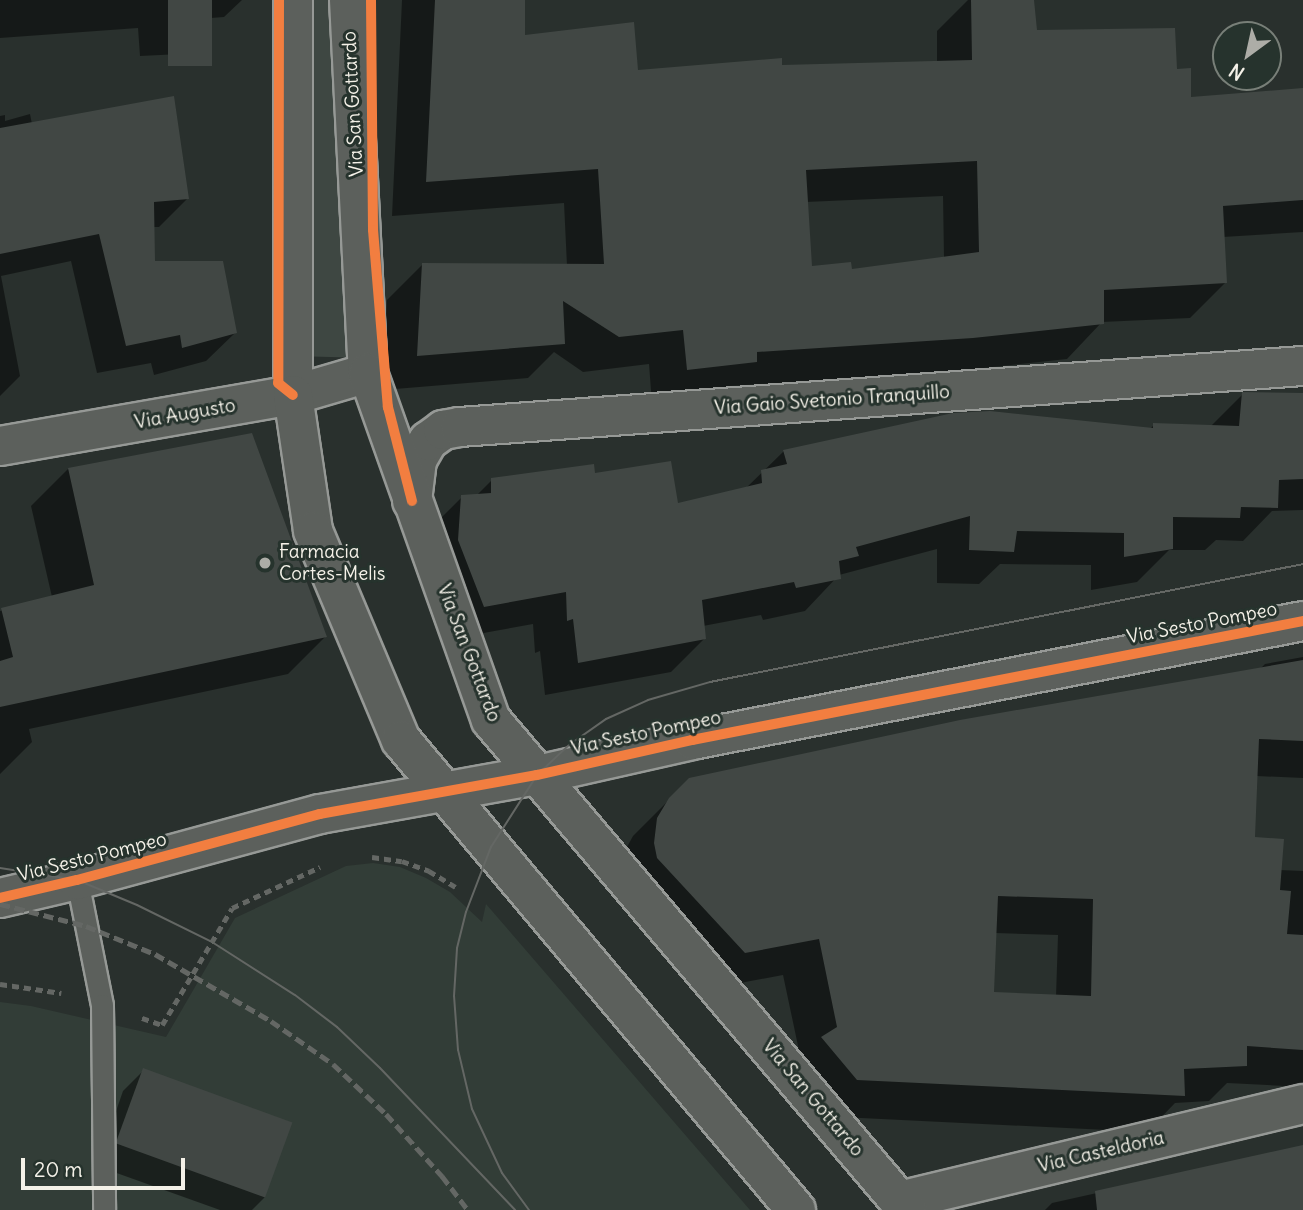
<!DOCTYPE html>
<style>
body{margin:0}
#map{position:relative;width:1303px;height:1210px;overflow:hidden;background:#29302d;font-family:Delius,sans-serif}
div>[style]{position:absolute}
.built>*{inset:0;background:#323d37}
.green>*{inset:0;background:#3e4742}
.shadow>*{inset:0;background:#0007}
.building>*{inset:0;background:#414744;transform-origin:0 0}
.path>*{height:4.5px;margin-top:-2.25px;transform-origin:0;background:repeating-linear-gradient(90deg,#646764 0 7px,transparent 0 12px)}
.roads{filter:drop-shadow(2px 0 #969996) drop-shadow(-2px 0 #969996) drop-shadow(0 2px #969996) drop-shadow(0 -2px #969996)}
.service>*{height:21px;margin:-10.5px;padding:0 10.5px;transform-origin:10.5px;border-radius:10.5px;background:#5c605c}
.minor>*{height:38px;margin:-19px;padding:0 19px;transform-origin:19px;border-radius:19px;background:#5c605c}
.secondary>*{height:38px;margin:-19px;padding:0 19px;transform-origin:19px;border-radius:19px;background:#5c605c}
.tram>*{height:2px;margin:-1px;padding:0 1px;transform-origin:1px;border-radius:1px;background:#646764}
.rail>*{height:5px;margin-top:-2.5px;transform-origin:0;background:repeating-linear-gradient(90deg,#646764 0 10px,transparent 0 15px)}
.cycleway>*{height:10px;margin:-5px;padding:0 5px;transform-origin:5px;border-radius:5px;background:#f27e40}
.dots>*{width:19px;height:19px;translate:-50% -50%;box-sizing:border-box;border:4px solid #26332d;border-radius:50%}
span{translate:-50% -50%;white-space:nowrap;text-align:center;line-height:1.15;-webkit-text-stroke:6px #26332d;paint-order:stroke}
.street-label{font-size:19px;color:#f4f1e8}
.poi-label{font-size:19px;color:#f4f1e8}
.left{translate:0 -50%;text-align:left}
.north{position:absolute;left:1212px;top:21px;width:70px;height:70px;box-sizing:border-box;background:#26332d;border:2px solid #787f78;border-radius:50%;rotate:213deg;font-size:19px;font-weight:700;line-height:28px;text-align:center;color:#f4f1e8}
.north::after{content:'';display:block;margin:auto;width:24px;height:32px;background:#adada7;clip-path:polygon(50% 0,100% 100%,50% 72%,0 100%)}
.scale{position:absolute;left:21px;top:1158px;width:164px;height:32px;box-sizing:border-box;border:4px solid #f4f1e8;border-top:0;padding-left:9px;font-size:21px;line-height:24px;white-space:nowrap;color:#f4f1e8;-webkit-text-stroke:5px #26332d;paint-order:stroke}
</style>
<div id="map">
<div class="built">
<i style="clip-path:polygon(373px 863px,400px 867px,426px 878px,450px 892px,482px 922px,486px 904px,750px 1210px,0 1210px,0 1002px,31px 1006px,166px 1037px,235px 918px,346px 866px)"></i>
</div>
<div class="green">
<i style="clip-path:polygon(293px 0,349px 0,367px 358px,293px 356px)"></i>
</div>
<div class="shadow">
<i style="clip-path:polygon(0 0,242px 0,224px 17px,211px 18px,181px 54px,140px 56px,138px 28px,0 38px)"></i>
<i style="clip-path:polygon(evenodd,402px 0,523px 0,523px 37px,637px 72px,937px 63px,937px 31px,968px 0,1032px 0,1036px 32px,1176px 71px,1189px 99px,1303px 90px,1303px 232px,1223px 237px,1225px 283px,1190px 318px,1102px 322px,1067px 359px,937px 373px,730px 386px,720px 396px,652px 404px,649px 364px,583px 372px,554px 352px,528px 378px,383px 390px,387px 300px,422px 265px,567px 266px,564px 203px,392px 216px,402px 0,943px 196px,944px 258px,850px 270px,810px 268px,806px 202px,943px 196px)"></i>
<i style="clip-path:polygon(30px 114px,32px 124px,187px 199px,159px 227px,153px 227px,154px 263px,235px 333px,206px 361px,154px 375px,151px 363px,97px 373px,71px 261px,1px 276px,20px 376px,0 396px,0 116px,5px 115px,5px 121px)"></i>
<i style="clip-path:polygon(1243px 394px,1303px 395px,1303px 510px,1272px 511px,1243px 541px,1216px 540px,1205px 550px,1169px 550px,1137px 582px,1091px 590px,1091px 565px,1000px 564px,979px 584px,937px 583px,937px 549px,839px 575px,805px 611px,763px 620px,761px 615px,703px 626px,704px 639px,671px 672px,545px 695px,540px 651px,535px 653px,533px 624px,450px 639px,428px 531px,462px 497px,476px 496px,492px 480px,593px 475px,677px 505px,745px 489px,784px 451px,1150px 429px,1154px 425px,1210px 427px)"></i>
<i style="clip-path:polygon(68px 469px,325px 637px,288px 674px,29px 729px,32px 742px,0 774px,0 611px,52px 597px,31px 506px)"></i>
<i style="clip-path:polygon(evenodd,1303px 657px,1303px 778px,1256px 776px,1253px 838px,1280px 870px,1303px 871px,1303px 1087px,1227px 1083px,1209px 1101px,1175px 1103px,1147px 1132px,820px 1116px,801px 1060px,783px 975px,708px 989px,622px 856px,633px 836px,690px 779px,1260px 669px,1265px 664px,1303px 657px,995px 933px,1058px 935px,1056px 996px,993px 993px,995px 933px)"></i>
<i style="clip-path:polygon(144px 1070px,265px 1197px,252px 1210px,220px 1210px,97px 1166px,123px 1091px)"></i>
<i style="clip-path:polygon(1303px 1147px,1303px 1210px,1045px 1210px,1052px 1203px)"></i>
</div>
<div class="building">
<i style="left:168px;top:0;width:44px;height:66px"></i>
<i style="clip-path:polygon(evenodd,435px 0,525px 0,525px 35px,634px 22px,638px 70px,782px 58px,782px 65px,972px 60px,971px 0,1034px 0,1037px 30px,1175px 28px,1177px 69px,1191px 68px,1191px 97px,1303px 88px,1303px 200px,1223px 206px,1227px 283px,1104px 290px,1104px 324px,973px 338px,757px 352px,757px 362px,687px 370px,683px 330px,619px 337px,563px 301px,565px 344px,417px 356px,422px 263px,604px 264px,598px 169px,426px 182px,435px 0,977px 161px,979px 252px,852px 269px,851px 262px,812px 266px,806px 170px,977px 161px)"></i>
<i style="clip-path:polygon(174px 96px,189px 199px,154px 202px,155px 261px,223px 261px,237px 333px,182px 348px,180px 335px,126px 346px,99px 234px,0 254px,0 128px)"></i>
<i style="clip-path:polygon(1242px 392px,1303px 393px,1303px 479px,1279px 480px,1278px 508px,1241px 507px,1240px 518px,1173px 517px,1173px 549px,1124px 557px,1124px 533px,1017px 531px,1014px 552px,969px 550px,970px 516px,856px 547px,859px 556px,839px 561px,841px 579px,796px 588px,794px 582px,702px 600px,706px 639px,578px 663px,573px 619px,567px 621px,566px 592px,484px 607px,458px 540px,461px 495px,491px 493px,491px 478px,594px 464px,595px 473px,671px 461px,678px 503px,762px 483px,761px 470px,787px 464px,783px 450px,953px 413px,990px 411px,1153px 428px,1153px 423px,1239px 426px)"></i>
<i style="clip-path:polygon(252px 433px,327px 637px,0 707px,0 661px,13px 657px,1px 608px,94px 585px,68px 468px)"></i>
<i style="clip-path:polygon(evenodd,1303px 660px,1303px 741px,1259px 739px,1255px 837px,1284px 839px,1280px 890px,1291px 891px,1287px 934px,1303px 935px,1303px 1050px,1247px 1046px,1247px 1066px,1184px 1069px,1185px 1096px,857px 1080px,821px 1037px,837px 1027px,819px 939px,745px 953px,657px 858px,654px 843px,657px 818px,669px 798px,689px 778px,960px 720px,1303px 660px,998px 896px,1093px 899px,1091px 996px,994px 992px,998px 896px)"></i>
<i style="left:143px;top:1068px;width:159px;height:80px;rotate:20deg"></i>
<i style="clip-path:polygon(1303px 1145px,1303px 1210px,1097px 1210px,1095px 1191px)"></i>
</div>
<div class="path">
<i style="left:372px;top:857px;width:30px;rotate:8deg"></i>
<i style="left:402px;top:861px;width:29px;rotate:20deg"></i>
<i style="left:429px;top:871px;width:31px;rotate:31deg"></i>
<i style="left:0;top:984px;width:62px;rotate:8.4deg"></i>
<i style="left:142px;top:1018px;width:21px;rotate:19deg"></i>
<i style="left:162px;top:1025px;width:136px;rotate:-59.1deg"></i>
<i style="left:232px;top:908px;width:97px;rotate:-25deg"></i>
</div>
<div class="roads">
<div class="service">
<i style="left:77px;top:880px;width:127px;rotate:78.7deg"></i>
<i style="left:102px;top:1005px;width:205px;rotate:89.4deg"></i>
</div>
<div class="minor">
<i style="left:0;top:446px;width:297px;rotate:-9.9deg"></i>
<i style="left:293px;top:395px;width:78px;rotate:-16.3deg"></i>
<i style="left:412px;top:501px;width:41px;rotate:-83deg"></i>
<i style="left:417px;top:460px;width:22px;rotate:-60deg"></i>
<i style="left:428px;top:441px;width:19px;rotate:-36deg"></i>
<i style="left:443px;top:430px;width:17px;rotate:-10deg"></i>
<i style="left:460px;top:427px;width:845px;rotate:-4.14deg"></i>
<i style="left:0;top:898px;width:79px;rotate:-13.2deg"></i>
<i style="left:77px;top:880px;width:252px;rotate:-15.2deg"></i>
<i style="left:320px;top:814px;width:220px;rotate:-10.2deg"></i>
<i style="left:537px;top:775px;width:159px;rotate:-12.7deg"></i>
<i style="left:692px;top:740px;width:622px;rotate:-11.02deg"></i>
<i style="left:899px;top:1201px;width:415px;rotate:-13.5deg"></i>
</div>
<div class="secondary">
<i style="left:293px;top:0;width:395px;rotate:90deg"></i>
<i style="left:293px;top:395px;width:137px;rotate:81.6deg"></i>
<i style="left:313px;top:531px;width:227px;rotate:67.2deg"></i>
<i style="left:401px;top:740px;width:614px;rotate:49.96deg"></i>
<i style="left:349px;top:0;width:373px;rotate:87.1deg"></i>
<i style="left:368px;top:373px;width:368px;rotate:70.5deg"></i>
<i style="left:491px;top:720px;width:643px;rotate:49.67deg"></i>
</div>
</div>
<div class="tram">
<i style="left:0;top:868px;width:78px;rotate:8.9deg"></i>
<i style="left:77px;top:880px;width:65px;rotate:22.6deg"></i>
<i style="left:137px;top:905px;width:84px;rotate:26.3deg"></i>
<i style="left:212px;top:942px;width:98px;rotate:32.6deg"></i>
<i style="left:295px;top:995px;width:53px;rotate:37.3deg"></i>
<i style="left:337px;top:1027px;width:59px;rotate:43.6deg"></i>
<i style="left:380px;top:1068px;width:196px;rotate:46.4deg"></i>
<i style="left:529px;top:1210px;width:46px;rotate:-126.1deg"></i>
<i style="left:502px;top:1173px;width:71px;rotate:-115.1deg"></i>
<i style="left:472px;top:1109px;width:61px;rotate:-103.3deg"></i>
<i style="left:458px;top:1050px;width:54px;rotate:-94.2deg"></i>
<i style="left:454px;top:996px;width:48px;rotate:-86.4deg"></i>
<i style="left:457px;top:948px;width:37px;rotate:-76deg"></i>
<i style="left:466px;top:912px;width:70px;rotate:-69deg"></i>
<i style="left:491px;top:847px;width:85px;rotate:-57.4deg"></i>
<i style="left:537px;top:775px;width:44px;rotate:-43.2deg"></i>
<i style="left:569px;top:745px;width:45px;rotate:-35.1deg"></i>
<i style="left:606px;top:719px;width:46px;rotate:-24.3deg"></i>
<i style="left:648px;top:700px;width:65px;rotate:-16.2deg"></i>
<i style="left:710px;top:682px;width:605px;rotate:-11.25deg"></i>
</div>
<div class="rail">
<i style="left:0;top:904px;width:89px;rotate:14.3deg"></i>
<i style="left:86px;top:926px;width:74px;rotate:22.1deg"></i>
<i style="left:155px;top:954px;width:134px;rotate:30deg"></i>
<i style="left:271px;top:1021px;width:75px;rotate:34.7deg"></i>
<i style="left:333px;top:1064px;width:73px;rotate:43.3deg"></i>
<i style="left:386px;top:1114px;width:84px;rotate:47.9deg"></i>
<i style="left:442px;top:1176px;width:43px;rotate:52.6deg"></i>
</div>
<div class="cycleway">
<i style="left:279px;top:0;width:383px;rotate:90.1deg"></i>
<i style="left:278px;top:383px;width:19px;rotate:39deg"></i>
<i style="left:371px;top:0;width:230px;rotate:89.5deg"></i>
<i style="left:373px;top:230px;width:178px;rotate:85.2deg"></i>
<i style="left:388px;top:407px;width:97px;rotate:75.7deg"></i>
<i style="left:0;top:898px;width:79px;rotate:-13.2deg"></i>
<i style="left:77px;top:880px;width:252px;rotate:-15.2deg"></i>
<i style="left:320px;top:814px;width:220px;rotate:-10.2deg"></i>
<i style="left:537px;top:775px;width:159px;rotate:-12.7deg"></i>
<i style="left:692px;top:740px;width:622px;rotate:-11.02deg"></i>
</div>
<div class="dots">
<i style="left:265px;top:563px;background:#adada7"></i>
</div>
<div class="street-label">
<span style="left:353px;top:104px;rotate:-93deg">Via San Gottardo</span>
<span style="left:832px;top:400px;rotate:-4deg">Via Gaio Svetonio Tranquillo</span>
<span style="left:185px;top:414px;rotate:-10deg">Via Augusto</span>
<span style="left:1202px;top:623px;rotate:-11deg">Via Sesto Pompeo</span>
<span style="left:469px;top:653px;rotate:69deg">Via San Gottardo</span>
<span style="left:646px;top:733px;rotate:-12deg">Via Sesto Pompeo</span>
<span style="left:92px;top:857px;rotate:-14deg">Via Sesto Pompeo</span>
<span style="left:813px;top:1098px;rotate:50deg">Via San Gottardo</span>
<span style="left:1101px;top:1152px;rotate:-13deg">Via Casteldoria</span>
</div>
<div class="poi-label">
<span class="left" style="left:279px;top:563px">Farmacia<br>Cortes-Melis</span>
</div>
<div class="north">N</div>
<div class="scale">20 m</div>
</div>
